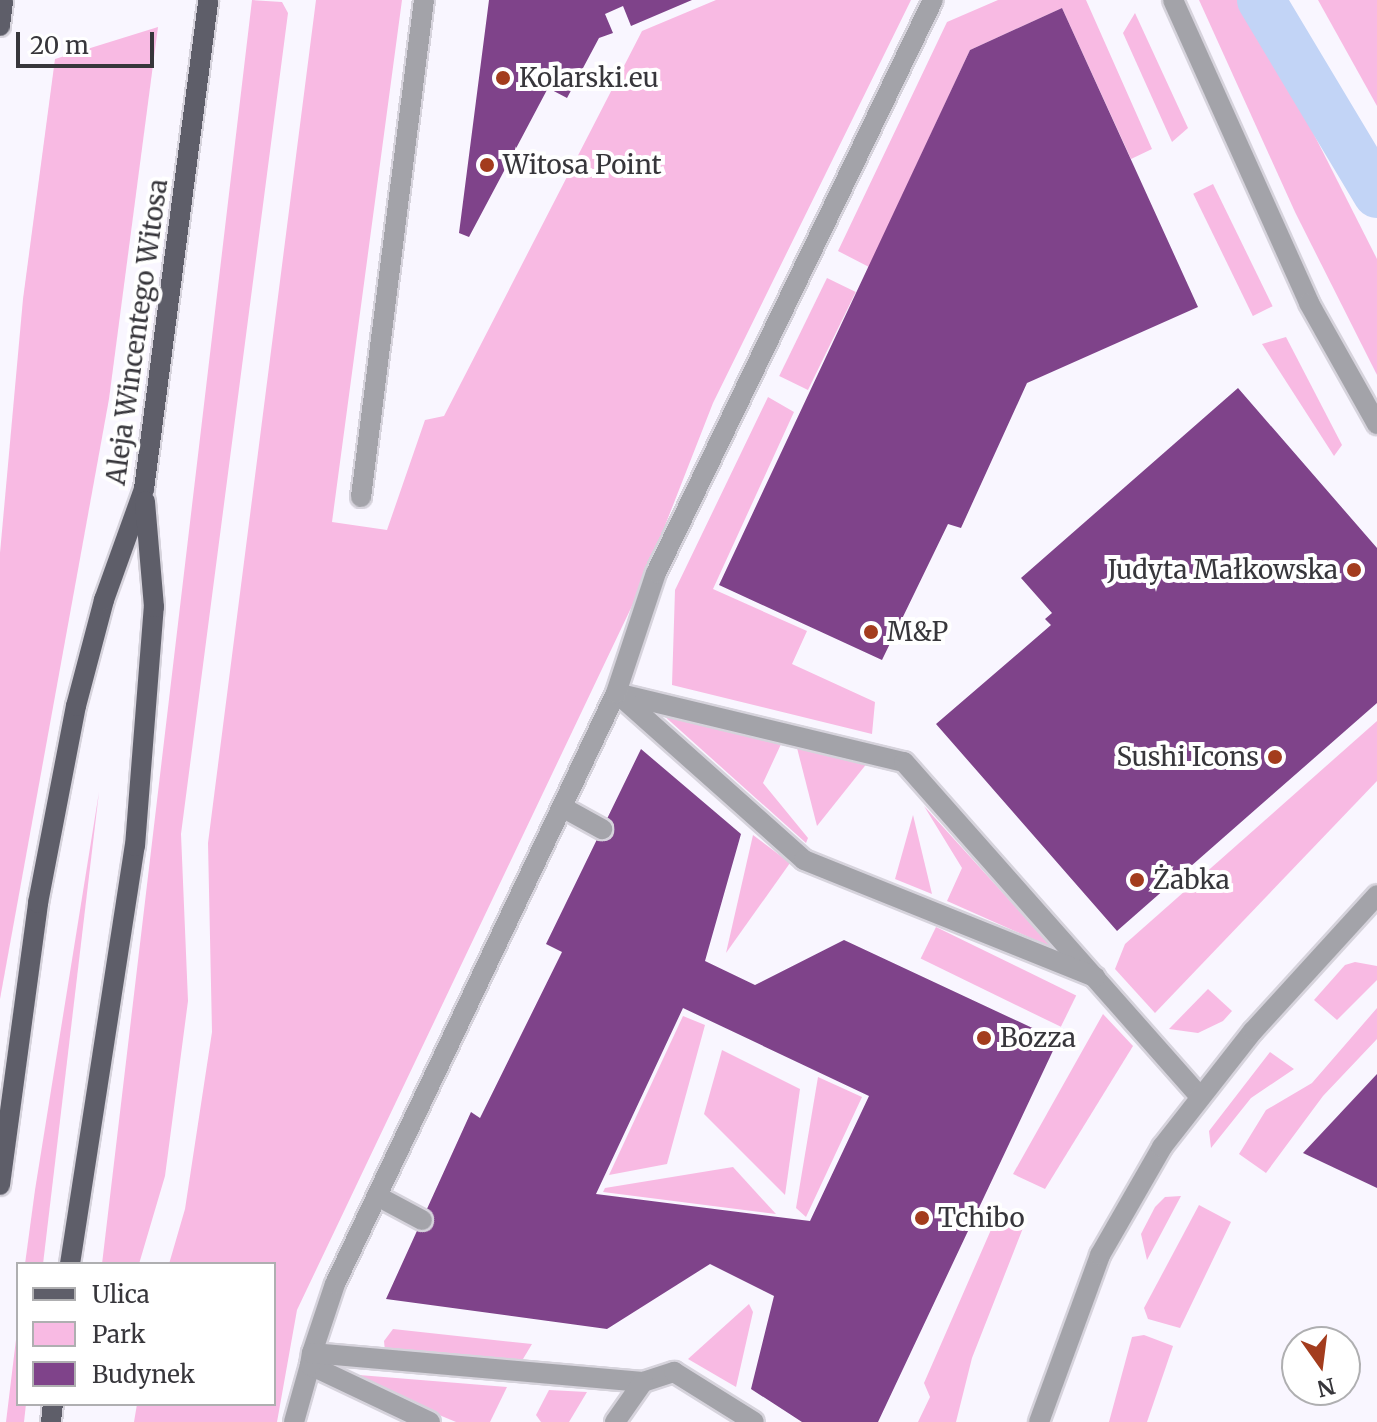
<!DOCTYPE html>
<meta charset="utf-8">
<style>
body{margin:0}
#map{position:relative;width:1377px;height:1422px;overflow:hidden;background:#f9f6ff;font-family:Merriweather,serif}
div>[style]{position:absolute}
.green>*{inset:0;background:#f8bae3;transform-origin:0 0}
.canal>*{height:48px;margin:-24px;padding:0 24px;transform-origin:24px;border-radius:24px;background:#c2d4f6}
.building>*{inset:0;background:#7f438a}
.roads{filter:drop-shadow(2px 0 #d6d3dc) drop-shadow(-2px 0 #d6d3dc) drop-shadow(0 2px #d6d3dc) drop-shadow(0 -2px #d6d3dc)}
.service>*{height:20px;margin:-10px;padding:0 10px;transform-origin:10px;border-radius:10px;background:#a3a3a9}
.minor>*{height:20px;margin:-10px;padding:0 10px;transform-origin:10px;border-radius:10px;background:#a3a3a9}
.primary>*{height:20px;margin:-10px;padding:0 10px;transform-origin:10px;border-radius:10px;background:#5e5e69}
.dots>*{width:22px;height:22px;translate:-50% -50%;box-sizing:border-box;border:4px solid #fff;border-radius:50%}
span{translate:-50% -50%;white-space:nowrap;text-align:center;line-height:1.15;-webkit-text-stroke:8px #fff;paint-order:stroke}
.poi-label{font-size:26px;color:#37363b}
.left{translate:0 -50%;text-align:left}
.right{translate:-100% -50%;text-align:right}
.street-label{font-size:26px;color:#37363b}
.legend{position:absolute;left:16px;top:1262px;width:260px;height:144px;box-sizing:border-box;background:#fff;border:2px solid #afafb1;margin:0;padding:10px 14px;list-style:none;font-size:24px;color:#37363b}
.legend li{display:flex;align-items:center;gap:16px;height:40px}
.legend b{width:40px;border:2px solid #afafb1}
.north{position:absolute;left:1281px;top:1326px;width:80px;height:80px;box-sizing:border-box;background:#fff;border:2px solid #afafb1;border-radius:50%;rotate:166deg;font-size:22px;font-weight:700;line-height:32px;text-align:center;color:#37363b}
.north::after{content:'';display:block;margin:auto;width:28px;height:36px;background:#a33c1d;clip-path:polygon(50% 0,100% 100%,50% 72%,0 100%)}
.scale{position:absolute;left:16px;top:32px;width:138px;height:36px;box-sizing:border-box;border:4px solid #37363b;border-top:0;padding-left:10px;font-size:24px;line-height:28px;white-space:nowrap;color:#37363b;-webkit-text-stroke:6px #fff;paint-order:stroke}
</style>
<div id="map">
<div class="green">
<i style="clip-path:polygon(252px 0,282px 2px,288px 13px,181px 834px,188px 1001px,165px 1176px,139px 1264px,102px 1264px)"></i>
<i style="clip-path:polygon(316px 0,402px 0,332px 522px,387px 530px,425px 420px,444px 416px,642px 31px,716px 0,911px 0,713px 403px,641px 587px,297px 1310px,277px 1422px,134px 1422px,137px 1404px,274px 1404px,274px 1264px,169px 1264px,185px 1209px,212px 1032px,208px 843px)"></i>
<i style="clip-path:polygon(998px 0,1086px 0,1152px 149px,1131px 159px,1062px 8px,970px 50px,869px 267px,838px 251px,947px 22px)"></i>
<i style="clip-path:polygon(1199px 0,1246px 0,1377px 259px,1377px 375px,1295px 212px)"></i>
<i style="clip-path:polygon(1318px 0,1377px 0,1377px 106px)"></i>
<i style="clip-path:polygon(1135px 13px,1188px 128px,1172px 142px,1123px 33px)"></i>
<i style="clip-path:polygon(158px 27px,109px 399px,0 999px,0 553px,23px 299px,55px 59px)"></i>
<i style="left:1213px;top:184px;width:136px;height:22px;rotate:64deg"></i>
<i style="left:827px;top:278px;width:32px;height:109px;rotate:26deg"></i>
<i style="clip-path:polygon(1286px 337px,1342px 445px,1334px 456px,1262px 344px)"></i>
<i style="clip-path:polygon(768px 397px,794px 412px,713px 589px,807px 631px,792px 664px,875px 702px,872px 734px,672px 685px,675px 590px)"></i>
<i style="clip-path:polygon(662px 714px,782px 742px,763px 783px,808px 838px,806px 843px)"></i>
<i style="clip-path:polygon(1377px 721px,1377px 781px,1155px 1013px,1115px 969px,1125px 944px)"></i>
<i style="clip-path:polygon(796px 744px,868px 762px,817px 826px)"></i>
<i style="clip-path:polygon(99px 792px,43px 1264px,25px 1264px,35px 1190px)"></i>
<i style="clip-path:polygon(924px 806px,1053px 948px,947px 901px,962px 868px)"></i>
<i style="clip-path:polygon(913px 815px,932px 894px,895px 879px)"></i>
<i style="clip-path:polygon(753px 835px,790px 863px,726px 953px)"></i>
<i style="left:936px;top:927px;width:156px;height:35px;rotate:26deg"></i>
<i style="clip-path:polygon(1355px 962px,1377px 966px,1377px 980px,1337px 1020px,1314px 1000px,1345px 965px)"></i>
<i style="clip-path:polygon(1208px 989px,1232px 1011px,1223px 1021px,1198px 1033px,1169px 1029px)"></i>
<i style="clip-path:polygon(1377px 1008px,1377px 1039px,1323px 1096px,1266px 1173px,1239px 1154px,1266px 1110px,1312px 1083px)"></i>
<i style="clip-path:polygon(1103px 1014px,1133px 1046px,1045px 1189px,1013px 1174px)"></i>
<i style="clip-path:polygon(683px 1016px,705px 1025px,667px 1164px,609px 1175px)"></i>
<i style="clip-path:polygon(722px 1050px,800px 1089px,785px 1195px,704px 1114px)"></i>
<i style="clip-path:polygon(1270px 1052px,1294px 1069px,1251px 1098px,1211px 1148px,1209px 1131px)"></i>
<i style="clip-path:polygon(818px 1077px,862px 1097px,806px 1217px,796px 1208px)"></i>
<i style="clip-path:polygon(733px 1167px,776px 1214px,603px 1192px,605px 1188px)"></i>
<i style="clip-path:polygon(1181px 1196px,1147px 1260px,1141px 1234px,1155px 1207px,1165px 1197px)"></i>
<i style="clip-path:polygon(1199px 1205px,1231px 1222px,1180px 1328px,1148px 1319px,1144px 1308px)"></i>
<i style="clip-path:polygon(997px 1216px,1023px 1228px,972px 1358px,956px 1422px,918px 1422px,930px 1397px,924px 1383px)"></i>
<i style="clip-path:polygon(749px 1304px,753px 1312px,736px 1387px,688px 1359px)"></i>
<i style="clip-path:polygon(18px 1323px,18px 1404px,26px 1404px,24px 1422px,6px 1422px)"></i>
<i style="clip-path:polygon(393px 1329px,532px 1344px,520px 1364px,385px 1351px,384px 1341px)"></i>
<i style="clip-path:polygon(1144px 1335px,1173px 1346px,1147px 1422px,1109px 1422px,1132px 1337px)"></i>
<i style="clip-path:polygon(359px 1375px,507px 1387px,490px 1422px,456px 1422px,355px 1380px)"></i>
<i style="clip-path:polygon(549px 1390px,587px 1392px,569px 1422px,541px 1422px,536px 1415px)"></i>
</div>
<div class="canal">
<i style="left:1261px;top:0;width:226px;rotate:59.1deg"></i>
</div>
<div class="building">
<i style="clip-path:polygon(489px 0,692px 0,631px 26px,623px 6px,605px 14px,613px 33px,599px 38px,567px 98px,548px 88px,469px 237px,459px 233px)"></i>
<i style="clip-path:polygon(1062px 8px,1198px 307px,1027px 383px,961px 528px,948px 524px,882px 660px,719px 585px,970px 50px)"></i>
<i style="clip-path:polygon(1238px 388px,1377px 548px,1377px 703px,1117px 931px,936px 724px,1051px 625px,1045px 619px,1052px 613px,1021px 578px)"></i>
<i style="clip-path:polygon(evenodd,641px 749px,741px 834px,705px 961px,755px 985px,844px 940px,1058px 1040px,878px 1422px,802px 1422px,751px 1389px,774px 1296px,710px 1264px,607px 1329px,386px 1299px,471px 1112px,480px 1118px,562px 952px,546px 944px,641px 749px,683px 1008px,869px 1096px,810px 1221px,596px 1194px,683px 1008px)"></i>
<i style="clip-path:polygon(1377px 1074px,1377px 1188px,1303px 1153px)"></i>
</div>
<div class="roads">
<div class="service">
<i style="left:361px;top:497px;width:501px;rotate:-82.78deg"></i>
<i style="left:616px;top:693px;width:296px;rotate:13.5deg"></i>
<i style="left:904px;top:762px;width:446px;rotate:48.5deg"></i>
<i style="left:620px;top:696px;width:246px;rotate:41.7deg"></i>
<i style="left:804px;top:860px;width:314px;rotate:21.9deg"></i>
<i style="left:562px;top:807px;width:46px;rotate:28.8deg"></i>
<i style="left:377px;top:1196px;width:51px;rotate:28.1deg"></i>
<i style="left:312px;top:1353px;width:73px;rotate:-71.6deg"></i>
<i style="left:335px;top:1284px;width:654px;rotate:-64.57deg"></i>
<i style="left:616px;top:693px;width:126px;rotate:-71.6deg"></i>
<i style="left:656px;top:573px;width:636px;rotate:-64.2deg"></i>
<i style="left:294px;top:1422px;width:59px;rotate:-74.3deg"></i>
<i style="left:430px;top:1422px;width:133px;rotate:-154.6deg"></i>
<i style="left:310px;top:1365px;width:12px;rotate:-81deg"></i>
<i style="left:312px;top:1353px;width:332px;rotate:5deg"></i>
<i style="left:643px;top:1382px;width:33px;rotate:-18deg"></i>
<i style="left:674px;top:1372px;width:94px;rotate:32deg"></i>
<i style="left:615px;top:1422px;width:49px;rotate:-55deg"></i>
</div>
<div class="minor">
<i style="left:1173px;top:0;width:332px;rotate:65.8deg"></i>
<i style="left:1309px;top:303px;width:139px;rotate:60.7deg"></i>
<i style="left:1039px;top:1422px;width:178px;rotate:-69.9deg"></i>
<i style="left:1100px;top:1255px;width:125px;rotate:-60.1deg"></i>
<i style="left:1162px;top:1147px;width:147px;rotate:-51.9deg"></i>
<i style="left:1253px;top:1031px;width:184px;rotate:-47.6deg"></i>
</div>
<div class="primary">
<i style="left:0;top:26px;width:26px;rotate:-83deg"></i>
<i style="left:0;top:1185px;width:285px;rotate:-82.3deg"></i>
<i style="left:38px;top:903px;width:201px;rotate:-79.1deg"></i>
<i style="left:76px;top:706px;width:110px;rotate:-75.2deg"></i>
<i style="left:104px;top:600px;width:118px;rotate:-70.2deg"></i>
<i style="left:144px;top:489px;width:493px;rotate:-82.5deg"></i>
<i style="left:70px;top:1264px;width:423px;rotate:-81.2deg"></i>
<i style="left:135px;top:846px;width:240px;rotate:-85.5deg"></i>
<i style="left:154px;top:607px;width:106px;rotate:-94.9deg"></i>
<i style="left:51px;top:1422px;width:18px;rotate:-84deg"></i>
</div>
</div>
<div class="dots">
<i style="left:503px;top:78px;background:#a33c1d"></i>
<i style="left:487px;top:165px;background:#a33c1d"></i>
<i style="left:1354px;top:570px;background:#a33c1d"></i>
<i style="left:871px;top:632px;background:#a33c1d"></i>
<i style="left:1275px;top:757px;background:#a33c1d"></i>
<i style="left:1137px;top:880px;background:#a33c1d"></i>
<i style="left:984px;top:1038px;background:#a33c1d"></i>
<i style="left:922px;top:1218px;background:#a33c1d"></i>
</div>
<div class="poi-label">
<span class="left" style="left:519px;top:78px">Kolarski.eu</span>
<span class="left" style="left:503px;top:165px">Witosa Point</span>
<span class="right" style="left:1338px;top:570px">Judyta Małkowska</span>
<span class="left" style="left:887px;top:632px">M&amp;P</span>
<span class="right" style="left:1259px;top:757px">Sushi Icons</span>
<span class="left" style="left:1153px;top:880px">Żabka</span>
<span class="left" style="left:1000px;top:1038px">Bozza</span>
<span class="left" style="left:938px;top:1218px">Tchibo</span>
</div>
<div class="street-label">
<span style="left:137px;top:332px;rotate:-82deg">Aleja Wincentego Witosa</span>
</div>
<ul class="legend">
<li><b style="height:10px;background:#5e5e69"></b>Ulica</li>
<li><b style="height:22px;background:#f8bae3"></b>Park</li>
<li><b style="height:22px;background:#7f438a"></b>Budynek</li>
</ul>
<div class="north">N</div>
<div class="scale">20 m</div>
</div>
